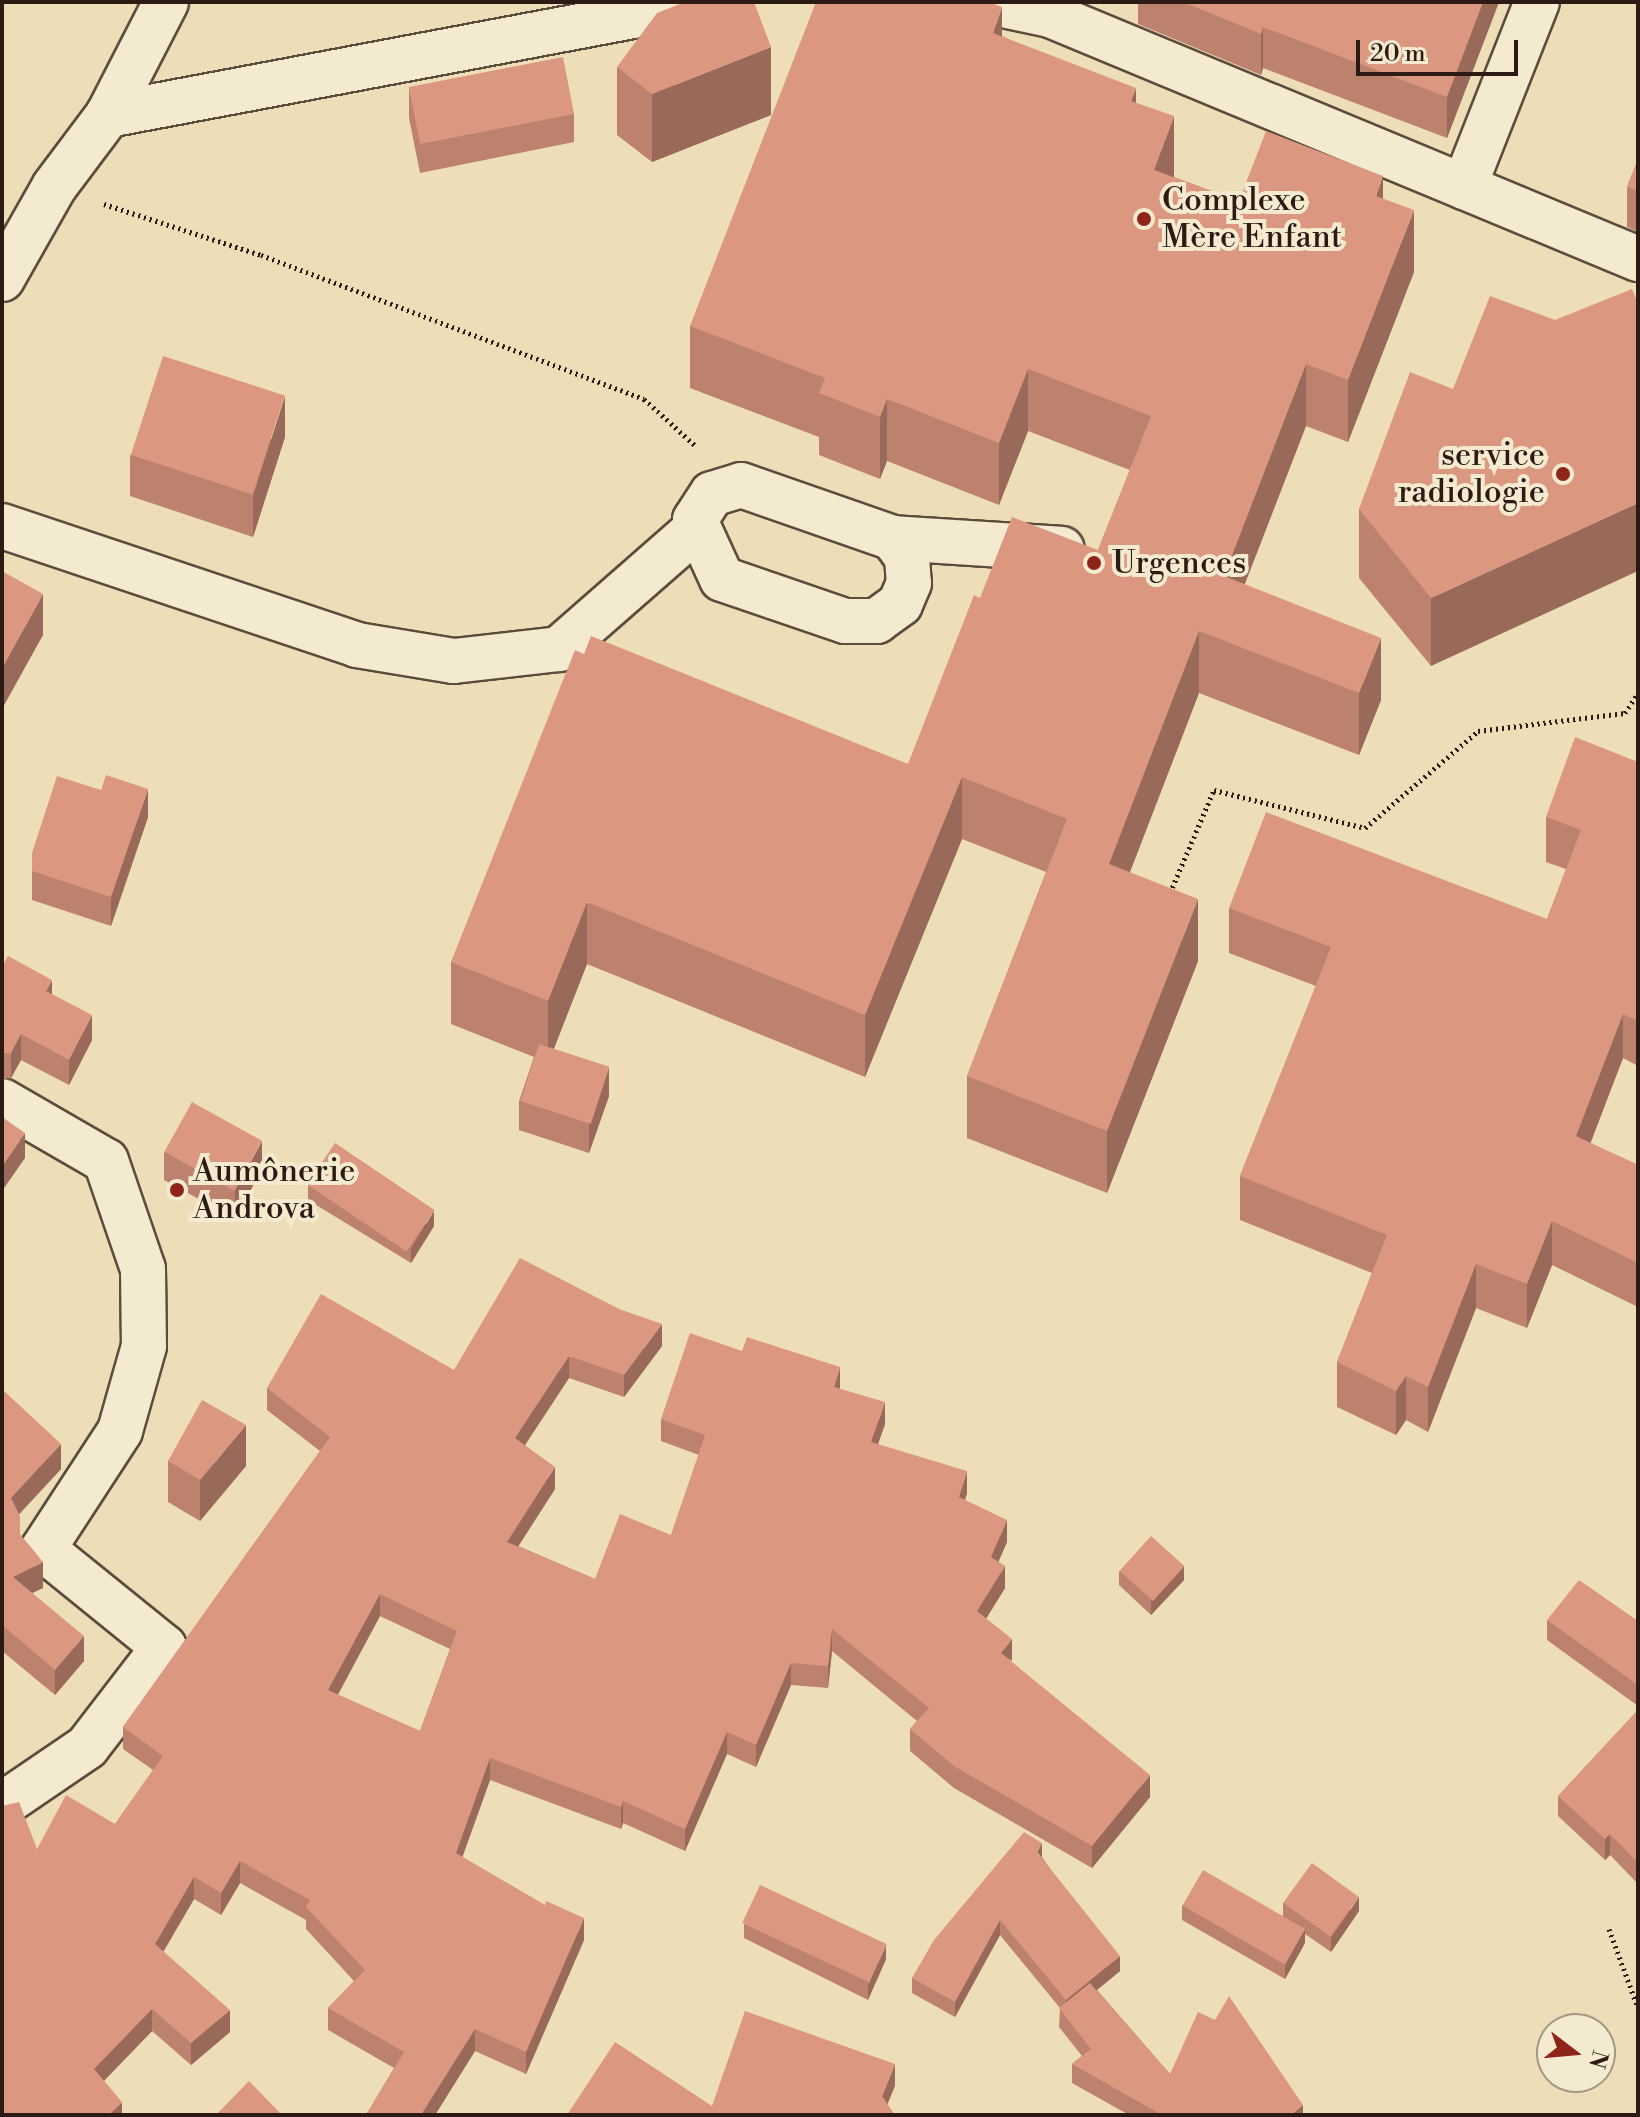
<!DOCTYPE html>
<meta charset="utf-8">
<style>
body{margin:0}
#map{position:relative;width:1640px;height:2117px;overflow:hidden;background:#eedeb7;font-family:"Libre Bodoni",serif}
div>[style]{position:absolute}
.path>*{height:5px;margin-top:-2.5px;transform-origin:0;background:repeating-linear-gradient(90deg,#2b1b14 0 2px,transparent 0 6px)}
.roads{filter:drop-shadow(2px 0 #5c4c3d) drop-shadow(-2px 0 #5c4c3d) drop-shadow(0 2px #5c4c3d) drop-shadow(0 -2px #5c4c3d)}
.minor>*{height:44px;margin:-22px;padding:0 22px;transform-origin:22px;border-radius:22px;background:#f4ead0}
.wall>*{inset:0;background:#bc826d}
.shaded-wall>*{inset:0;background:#996a59}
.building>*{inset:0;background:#db977f;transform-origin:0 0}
.dots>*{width:22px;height:22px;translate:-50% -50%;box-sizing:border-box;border:4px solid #f4ead0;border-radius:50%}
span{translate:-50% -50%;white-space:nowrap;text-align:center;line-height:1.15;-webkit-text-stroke:8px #f4ead0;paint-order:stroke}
.poi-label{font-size:32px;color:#2b1b14}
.left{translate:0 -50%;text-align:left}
.right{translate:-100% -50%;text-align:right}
.frame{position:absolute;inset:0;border:4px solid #2b1b14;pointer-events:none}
.north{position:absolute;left:1536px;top:2013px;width:80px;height:80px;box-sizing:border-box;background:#f4ead0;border:2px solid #a49785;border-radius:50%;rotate:106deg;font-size:22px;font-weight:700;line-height:32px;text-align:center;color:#2b1b14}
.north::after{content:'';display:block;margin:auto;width:28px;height:36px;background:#8f2418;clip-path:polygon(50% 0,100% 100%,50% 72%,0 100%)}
.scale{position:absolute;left:1356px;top:40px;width:162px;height:36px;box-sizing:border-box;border:4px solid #2b1b14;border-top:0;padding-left:10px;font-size:24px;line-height:28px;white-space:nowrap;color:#2b1b14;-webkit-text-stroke:6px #f4ead0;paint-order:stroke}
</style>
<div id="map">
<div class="path">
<i style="left:104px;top:204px;width:165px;rotate:18deg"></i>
<i style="left:261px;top:255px;width:409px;rotate:20.6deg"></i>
<i style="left:644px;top:399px;width:72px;rotate:42.2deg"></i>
<i style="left:1170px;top:893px;width:112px;rotate:-66.9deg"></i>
<i style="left:1214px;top:790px;width:156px;rotate:14.1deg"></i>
<i style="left:1365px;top:828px;width:149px;rotate:-40.6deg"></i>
<i style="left:1478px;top:731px;width:148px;rotate:-7deg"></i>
<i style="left:1625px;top:713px;width:24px;rotate:-57deg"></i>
<i style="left:1609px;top:1929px;width:84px;rotate:69.8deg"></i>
</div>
<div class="roads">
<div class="minor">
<i style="left:989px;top:2px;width:62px;rotate:12deg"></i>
<i style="left:1050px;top:15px;width:637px;rotate:22.54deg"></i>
<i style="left:108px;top:115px;width:127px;rotate:-62.8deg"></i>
<i style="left:1464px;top:187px;width:199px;rotate:-68.5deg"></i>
<i style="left:2px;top:279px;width:106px;rotate:-60.5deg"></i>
<i style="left:54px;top:187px;width:90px;rotate:-53.1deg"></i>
<i style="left:108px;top:115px;width:610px;rotate:-10.68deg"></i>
<i style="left:741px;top:485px;width:161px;rotate:19.2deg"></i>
<i style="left:893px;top:538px;width:24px;rotate:54deg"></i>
<i style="left:907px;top:557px;width:26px;rotate:86deg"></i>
<i style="left:909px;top:583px;width:23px;rotate:113deg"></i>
<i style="left:900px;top:604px;width:29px;rotate:144deg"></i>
<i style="left:877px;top:621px;width:32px;rotate:180deg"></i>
<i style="left:845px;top:621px;width:130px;rotate:-161.1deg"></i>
<i style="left:722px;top:579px;width:65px;rotate:-114.6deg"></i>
<i style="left:695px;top:520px;width:31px;rotate:-57deg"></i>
<i style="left:712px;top:494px;width:30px;rotate:-17deg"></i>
<i style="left:2px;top:526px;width:374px;rotate:18.5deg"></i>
<i style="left:357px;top:645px;width:98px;rotate:9.4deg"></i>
<i style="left:454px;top:661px;width:106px;rotate:-6.5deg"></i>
<i style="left:559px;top:649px;width:182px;rotate:-41.2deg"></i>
<i style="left:893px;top:538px;width:169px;rotate:3.7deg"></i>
<i style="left:2px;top:1101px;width:120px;rotate:30deg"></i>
<i style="left:106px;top:1161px;width:114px;rotate:71.1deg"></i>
<i style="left:143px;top:1269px;width:77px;rotate:89.3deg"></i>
<i style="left:144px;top:1346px;width:88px;rotate:105.8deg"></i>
<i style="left:120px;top:1431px;width:141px;rotate:123.1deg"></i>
<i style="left:43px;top:1549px;width:156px;rotate:39deg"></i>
<i style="left:164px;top:1647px;width:126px;rotate:127.6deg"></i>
<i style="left:87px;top:1747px;width:103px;rotate:145.7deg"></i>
</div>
</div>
<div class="wall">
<i style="clip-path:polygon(1138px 2px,1499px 2px,1447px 138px,1263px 68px,1261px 75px,1138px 24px)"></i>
<i style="clip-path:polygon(1002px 36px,1136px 103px,1174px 177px,1239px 201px,1383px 199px,1414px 272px,1348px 442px,1306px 426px,1244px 585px,1381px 700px,1359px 755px,1199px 693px,1130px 872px,1198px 961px,1107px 1193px,967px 1138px,967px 1076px,1046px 872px,962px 839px,865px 1077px,587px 964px,554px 1049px,609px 1096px,589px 1153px,519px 1130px,519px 1101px,534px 1057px,451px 1024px,451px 962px,908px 764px,980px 598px,1098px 550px,1130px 470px,1028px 431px,999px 505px,887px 461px,880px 479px,819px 455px,819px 437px,690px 388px,690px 326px)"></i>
<i style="clip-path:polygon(617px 67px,771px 115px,652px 162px,617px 135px)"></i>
<i style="clip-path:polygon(409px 89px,574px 114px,574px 142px,420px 173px,409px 118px)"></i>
<i style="clip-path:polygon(1638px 159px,1638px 232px,1627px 227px,1627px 187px)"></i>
<i style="clip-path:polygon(1453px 389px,1431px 666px,1359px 578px,1359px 509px)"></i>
<i style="clip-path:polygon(285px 437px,253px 537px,130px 496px,130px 455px)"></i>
<i style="clip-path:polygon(1638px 762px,1638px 1066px,1623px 1058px,1590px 1143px,1638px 1165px,1638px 1307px,1552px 1265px,1527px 1328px,1476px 1308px,1428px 1432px,1406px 1420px,1396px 1435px,1337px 1407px,1337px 1362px,1372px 1273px,1240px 1220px,1240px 1176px,1316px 986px,1229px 953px,1229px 908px,1547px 919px,1566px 869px,1546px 862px,1546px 817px)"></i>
<i style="clip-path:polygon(148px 817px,111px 926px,32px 900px,32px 853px)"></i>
<i style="clip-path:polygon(2px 967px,52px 994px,92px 1040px,69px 1085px,21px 1060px,11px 1078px,2px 1079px)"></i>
<i style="clip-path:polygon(164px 1152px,262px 1169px,235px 1219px,164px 1180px)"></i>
<i style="clip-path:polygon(308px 1185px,434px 1226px,411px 1263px,308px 1200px)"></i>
<i style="clip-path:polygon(evenodd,662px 1346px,624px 1397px,569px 1378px,525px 1445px,555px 1489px,518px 1546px,595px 1579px,671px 1535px,699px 1455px,661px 1441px,661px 1419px,840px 1389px,885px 1424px,878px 1444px,967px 1493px,965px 1500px,1007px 1542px,998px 1562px,1005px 1588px,986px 1619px,1011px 1662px,1150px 1797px,1092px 1868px,954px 1788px,910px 1751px,910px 1729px,917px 1721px,832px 1651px,828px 1688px,791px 1685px,756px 1767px,727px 1754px,685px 1851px,623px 1823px,621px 1829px,490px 1780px,462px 1857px,584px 1940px,526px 2074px,475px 2051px,435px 2115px,366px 2115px,394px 2068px,328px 2030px,328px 2008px,354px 1981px,306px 1929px,306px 1920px,240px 1883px,221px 1915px,194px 1899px,163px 1952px,230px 2032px,191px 2065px,152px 2031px,104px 2081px,122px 2115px,2px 2115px,37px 1849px,115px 1824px,153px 1770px,123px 1749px,123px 1727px,320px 1451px,267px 1410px,267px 1388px,454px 1370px,662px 1346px,380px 1616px,450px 1649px,420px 1731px,338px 1695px,380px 1616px)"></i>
<i style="clip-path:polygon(2px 1389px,61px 1469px,19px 1514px,20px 1534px,43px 1588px,32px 1593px,84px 1661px,55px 1695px,2px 1651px)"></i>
<i style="clip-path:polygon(168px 1461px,246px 1466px,200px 1521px,168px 1502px)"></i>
<i style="clip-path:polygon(1119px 1571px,1184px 1580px,1151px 1615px,1119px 1585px)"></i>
<i style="clip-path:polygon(1547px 1620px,1638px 1621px,1638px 1706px,1547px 1640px)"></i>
<i style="clip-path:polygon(1638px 1710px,1638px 1884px,1610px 1855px,1605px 1860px,1558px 1816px,1558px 1796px)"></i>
<i style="clip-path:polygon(1042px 1857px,1120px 1971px,1097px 1990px,1170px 2074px,1303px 2115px,1129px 2115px,1072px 2083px,1072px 2064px,1082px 2056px,1059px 2027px,1060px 2008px,1000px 1935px,955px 2017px,912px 1993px,912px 1978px)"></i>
<i style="clip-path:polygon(1283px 1903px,1359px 1911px,1331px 1952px,1305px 1934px,1305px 1943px,1285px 1979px,1182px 1920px,1182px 1905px,1283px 1916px)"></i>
<i style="clip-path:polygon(744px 1924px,886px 1959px,868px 2000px,744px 1938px)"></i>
</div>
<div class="shaded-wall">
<i style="clip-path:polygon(1483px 2px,1499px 2px,1447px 138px,1447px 97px)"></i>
<i style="clip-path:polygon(1002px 7px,1002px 69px,993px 33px)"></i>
<i style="clip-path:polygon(1263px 27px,1263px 68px,1261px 75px,1261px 34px)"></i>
<i style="clip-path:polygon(771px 47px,771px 115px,652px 162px,652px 94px)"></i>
<i style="clip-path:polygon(1136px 88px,1136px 150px,1131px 101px)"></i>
<i style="clip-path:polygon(1174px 116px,1174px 178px,1154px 170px)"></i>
<i style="clip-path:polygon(1383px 176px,1383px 238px,1376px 196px)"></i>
<i style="clip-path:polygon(1414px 210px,1414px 272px,1348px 442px,1348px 380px)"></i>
<i style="clip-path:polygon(1306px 364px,1306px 426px,1224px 638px,1224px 576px)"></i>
<i style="clip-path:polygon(1028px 369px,1028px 431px,999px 505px,999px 443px)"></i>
<i style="clip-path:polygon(285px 396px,285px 437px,253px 537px,253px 496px)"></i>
<i style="clip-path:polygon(887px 399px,887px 461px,880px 479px,880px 417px)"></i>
<i style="clip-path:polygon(1638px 503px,1638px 571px,1431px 666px,1431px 598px)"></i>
<i style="clip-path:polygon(43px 594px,43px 635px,2px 709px,2px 668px)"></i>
<i style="clip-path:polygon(1199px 631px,1199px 693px,1109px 926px,1109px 864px)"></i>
<i style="clip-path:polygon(1381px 638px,1381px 700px,1359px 755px,1359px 693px)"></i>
<i style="clip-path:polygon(962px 777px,962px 839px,865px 1077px,865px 1015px)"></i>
<i style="clip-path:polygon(148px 789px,148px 817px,111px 926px,111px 897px)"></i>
<i style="clip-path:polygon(1198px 899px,1198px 961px,1107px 1193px,1107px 1131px)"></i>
<i style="clip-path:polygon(587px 902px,587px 964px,548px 1063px,548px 1001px)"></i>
<i style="clip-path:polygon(52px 980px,52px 1006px,46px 991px)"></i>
<i style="clip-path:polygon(1623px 1014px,1623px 1058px,1576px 1181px,1576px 1136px)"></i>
<i style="clip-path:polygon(92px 1015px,92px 1040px,69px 1085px,69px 1060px)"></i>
<i style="clip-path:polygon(21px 1034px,21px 1060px,11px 1078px,11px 1053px)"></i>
<i style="clip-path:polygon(609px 1067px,609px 1096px,589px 1153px,589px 1125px)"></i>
<i style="clip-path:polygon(25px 1133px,25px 1158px,2px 1191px,2px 1166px)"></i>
<i style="clip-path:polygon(262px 1141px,262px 1169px,235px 1219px,235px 1191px)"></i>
<i style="clip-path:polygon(434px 1211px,434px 1226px,411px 1263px,411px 1248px)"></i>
<i style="clip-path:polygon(1552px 1221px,1552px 1265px,1527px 1328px,1527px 1284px)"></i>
<i style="clip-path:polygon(1476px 1264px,1476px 1308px,1428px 1432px,1428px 1387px)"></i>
<i style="clip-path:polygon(662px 1324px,662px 1346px,624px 1397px,624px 1375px)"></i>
<i style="clip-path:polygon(569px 1356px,569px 1378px,515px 1460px,515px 1438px)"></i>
<i style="clip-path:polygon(840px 1367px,840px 1389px,834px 1387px)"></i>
<i style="clip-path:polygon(1406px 1376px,1406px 1420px,1396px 1435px,1396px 1391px)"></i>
<i style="clip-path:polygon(885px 1402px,885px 1424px,871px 1464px,871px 1442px)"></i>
<i style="clip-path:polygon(246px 1425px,246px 1466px,200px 1521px,200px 1480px)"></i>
<i style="clip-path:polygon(61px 1444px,61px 1469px,11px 1523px,11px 1498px)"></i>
<i style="clip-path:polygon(555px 1467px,555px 1489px,507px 1564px,507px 1542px)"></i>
<i style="clip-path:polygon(967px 1471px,967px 1493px,959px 1519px,959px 1497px)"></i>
<i style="clip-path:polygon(1007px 1520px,1007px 1542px,991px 1579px,991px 1557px)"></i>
<i style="clip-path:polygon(43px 1562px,43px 1588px,13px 1602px,13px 1577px)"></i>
<i style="clip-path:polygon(1005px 1566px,1005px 1588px,977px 1633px,977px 1611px)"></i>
<i style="clip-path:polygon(1184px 1566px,1184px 1580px,1151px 1615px,1151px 1601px)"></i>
<i style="clip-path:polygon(380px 1594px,380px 1616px,328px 1712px,328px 1690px)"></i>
<i style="clip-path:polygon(832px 1629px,832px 1651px,828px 1688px,828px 1666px)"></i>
<i style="clip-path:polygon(84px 1636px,84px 1661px,55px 1695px,55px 1670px)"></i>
<i style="clip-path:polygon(1012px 1639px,1012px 1661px,1001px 1653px)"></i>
<i style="clip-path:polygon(791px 1663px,791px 1685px,756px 1767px,756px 1745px)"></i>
<i style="clip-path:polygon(727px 1732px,727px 1754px,685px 1851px,685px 1829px)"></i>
<i style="clip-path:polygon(490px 1758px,490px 1780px,456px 1875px,456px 1853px)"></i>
<i style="clip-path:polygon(1150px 1775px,1150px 1797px,1092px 1868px,1092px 1846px)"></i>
<i style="clip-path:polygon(623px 1801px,623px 1823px,621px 1829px,621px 1807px)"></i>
<i style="clip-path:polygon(1610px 1834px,1610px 1855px,1605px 1860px,1605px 1839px)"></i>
<i style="clip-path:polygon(1042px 1843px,1042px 1858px,1037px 1852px)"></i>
<i style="clip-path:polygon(240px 1861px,240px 1883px,221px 1915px,221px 1893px)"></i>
<i style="clip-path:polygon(194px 1877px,194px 1899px,155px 1966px,155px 1944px)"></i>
<i style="clip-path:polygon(1359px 1897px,1359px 1911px,1331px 1952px,1331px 1938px)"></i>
<i style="clip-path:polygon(584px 1918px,584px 1940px,526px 2074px,526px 2052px)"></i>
<i style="clip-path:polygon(1000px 1920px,1000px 1935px,955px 2017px,955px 2002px)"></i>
<i style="clip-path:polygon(1305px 1929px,1305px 1943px,1285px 1979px,1285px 1965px)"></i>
<i style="clip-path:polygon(886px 1945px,886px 1959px,868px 2000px,868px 1986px)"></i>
<i style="clip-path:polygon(1120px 1956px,1120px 1971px,1066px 2015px,1066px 2000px)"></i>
<i style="clip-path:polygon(152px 2009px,152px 2031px,94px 2091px,94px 2069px)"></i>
<i style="clip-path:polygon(230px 2010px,230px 2032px,191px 2065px,191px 2043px)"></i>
<i style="clip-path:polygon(475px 2029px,475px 2051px,435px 2115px,421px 2115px)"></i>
<i style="clip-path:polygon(895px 2064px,895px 2086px,883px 2115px,882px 2096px)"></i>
<i style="clip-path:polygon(122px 2102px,122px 2115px,109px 2115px)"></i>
<i style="clip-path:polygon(1303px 2105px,1303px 2115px,1291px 2115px)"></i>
</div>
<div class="building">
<i style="clip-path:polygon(685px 2px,754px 2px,771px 47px,652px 94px,617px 67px,657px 13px)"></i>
<i style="clip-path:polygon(816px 2px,989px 2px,1002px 7px,993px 33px,1136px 88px,1131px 101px,1174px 116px,1154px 170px,1239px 201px,1266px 131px,1383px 176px,1376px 196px,1414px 210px,1348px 380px,1306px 364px,1224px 576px,1381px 638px,1359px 693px,1199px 631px,1109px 864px,1198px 899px,1107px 1131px,967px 1076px,1067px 819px,962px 777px,865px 1015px,587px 902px,548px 1001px,451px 962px,575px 650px,584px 654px,591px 636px,908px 764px,974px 595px,980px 598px,1012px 517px,1098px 550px,1151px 416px,1028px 369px,999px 443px,887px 399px,880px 417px,819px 393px,825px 378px,690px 326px)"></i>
<i style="clip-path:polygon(1183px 2px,1483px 2px,1447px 97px,1263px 27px,1261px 34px)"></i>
<i style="left:563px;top:57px;width:58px;height:157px;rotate:79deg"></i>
<i style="clip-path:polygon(1638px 159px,1638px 191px,1627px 187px)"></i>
<i style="clip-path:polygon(1632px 289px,1638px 304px,1638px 503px,1431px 598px,1359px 509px,1410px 372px,1453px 389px,1490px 296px,1555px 320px)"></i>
<i style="left:163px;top:356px;width:128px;height:104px;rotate:18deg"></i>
<i style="clip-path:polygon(2px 571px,43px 594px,2px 668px)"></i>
<i style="clip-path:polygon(1575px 737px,1638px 762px,1638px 1021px,1623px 1014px,1576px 1136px,1638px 1165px,1638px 1263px,1552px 1221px,1527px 1284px,1476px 1264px,1428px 1387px,1406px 1376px,1396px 1391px,1337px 1362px,1387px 1235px,1240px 1176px,1331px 947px,1229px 908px,1266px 812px,1547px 919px,1581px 830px,1546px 817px)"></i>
<i style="clip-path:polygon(106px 775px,148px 789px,111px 897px,32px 871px,32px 853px,57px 776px,101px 790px)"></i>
<i style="clip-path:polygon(8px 956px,52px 980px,46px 991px,92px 1015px,69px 1060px,21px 1034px,11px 1053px,2px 1053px,2px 967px)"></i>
<i style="left:539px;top:1044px;width:74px;height:60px;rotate:18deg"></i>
<i style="left:192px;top:1102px;width:80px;height:57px;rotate:29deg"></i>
<i style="clip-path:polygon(2px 1117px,25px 1133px,2px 1166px)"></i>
<i style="left:335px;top:1143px;width:120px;height:50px;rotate:34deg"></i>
<i style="clip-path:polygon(evenodd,520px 1258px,619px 1309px,662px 1324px,624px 1375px,569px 1356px,515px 1438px,555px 1467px,507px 1542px,595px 1579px,620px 1514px,671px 1535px,705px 1435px,661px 1419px,690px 1333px,742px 1351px,747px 1337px,840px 1367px,834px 1387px,885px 1402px,871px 1442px,967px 1471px,959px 1497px,1007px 1520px,991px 1557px,1005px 1566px,977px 1611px,1012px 1639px,1001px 1653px,1150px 1775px,1092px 1846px,954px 1766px,910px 1729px,929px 1708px,832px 1629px,828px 1666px,791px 1663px,756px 1745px,727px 1732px,685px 1829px,623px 1801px,621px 1807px,490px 1758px,456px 1853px,545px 1905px,546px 1901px,584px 1918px,526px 2052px,475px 2029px,421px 2115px,366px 2115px,404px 2052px,328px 2008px,365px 1970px,306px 1907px,310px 1900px,240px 1861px,221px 1893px,194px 1877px,155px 1944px,230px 2010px,191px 2043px,152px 2009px,94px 2069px,122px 2102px,109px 2115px,2px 2115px,2px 1806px,19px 1802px,37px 1849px,66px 1795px,115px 1824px,163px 1756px,123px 1727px,330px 1437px,267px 1388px,321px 1294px,454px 1370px,520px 1258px,380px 1594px,457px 1631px,420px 1731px,328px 1690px,380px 1594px)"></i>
<i style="clip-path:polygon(2px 1389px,61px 1444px,11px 1498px,20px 1516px,20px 1534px,43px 1562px,13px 1577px,84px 1636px,55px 1670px,2px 1625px)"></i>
<i style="clip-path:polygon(202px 1400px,246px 1425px,200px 1480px,168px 1461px)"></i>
<i style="left:1151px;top:1536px;width:45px;height:47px;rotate:42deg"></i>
<i style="clip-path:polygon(1579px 1580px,1638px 1621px,1638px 1685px,1547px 1620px)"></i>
<i style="clip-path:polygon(1638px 1710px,1638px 1863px,1610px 1834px,1605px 1839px,1558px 1796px)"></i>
<i style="clip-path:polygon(1024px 1832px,1042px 1843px,1037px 1852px,1120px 1956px,1066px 2000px,1000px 1920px,955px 2002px,912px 1978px,934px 1940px)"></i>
<i style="left:1312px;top:1863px;width:58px;height:49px;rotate:36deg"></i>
<i style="left:1203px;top:1870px;width:118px;height:41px;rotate:30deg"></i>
<i style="left:760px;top:1885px;width:140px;height:42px;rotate:25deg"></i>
<i style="clip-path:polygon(1090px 1983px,1170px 2074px,1198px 2012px,1215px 2020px,1229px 1996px,1303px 2105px,1291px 2115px,1162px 2115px,1072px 2064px,1091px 2049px,1059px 2008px)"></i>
<i style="clip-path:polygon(745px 2011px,895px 2064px,882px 2096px,895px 2115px,567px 2115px,615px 2042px,712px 2106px)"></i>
<i style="clip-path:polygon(249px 2081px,282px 2115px,216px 2115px)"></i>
</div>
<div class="dots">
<i style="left:1144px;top:219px;background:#8f2418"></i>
<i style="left:1563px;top:474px;background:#8f2418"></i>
<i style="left:1094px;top:563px;background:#8f2418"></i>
<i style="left:177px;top:1190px;background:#8f2418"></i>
</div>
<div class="poi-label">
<span class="left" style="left:1162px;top:219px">Complexe<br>Mère Enfant</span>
<span class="right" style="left:1545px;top:474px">service<br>radiologie</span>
<span class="left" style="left:1112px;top:563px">Urgences</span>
<span class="left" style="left:193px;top:1190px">Aumônerie<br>Androva</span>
</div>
<div class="frame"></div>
<div class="north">N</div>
<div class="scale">20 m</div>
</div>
